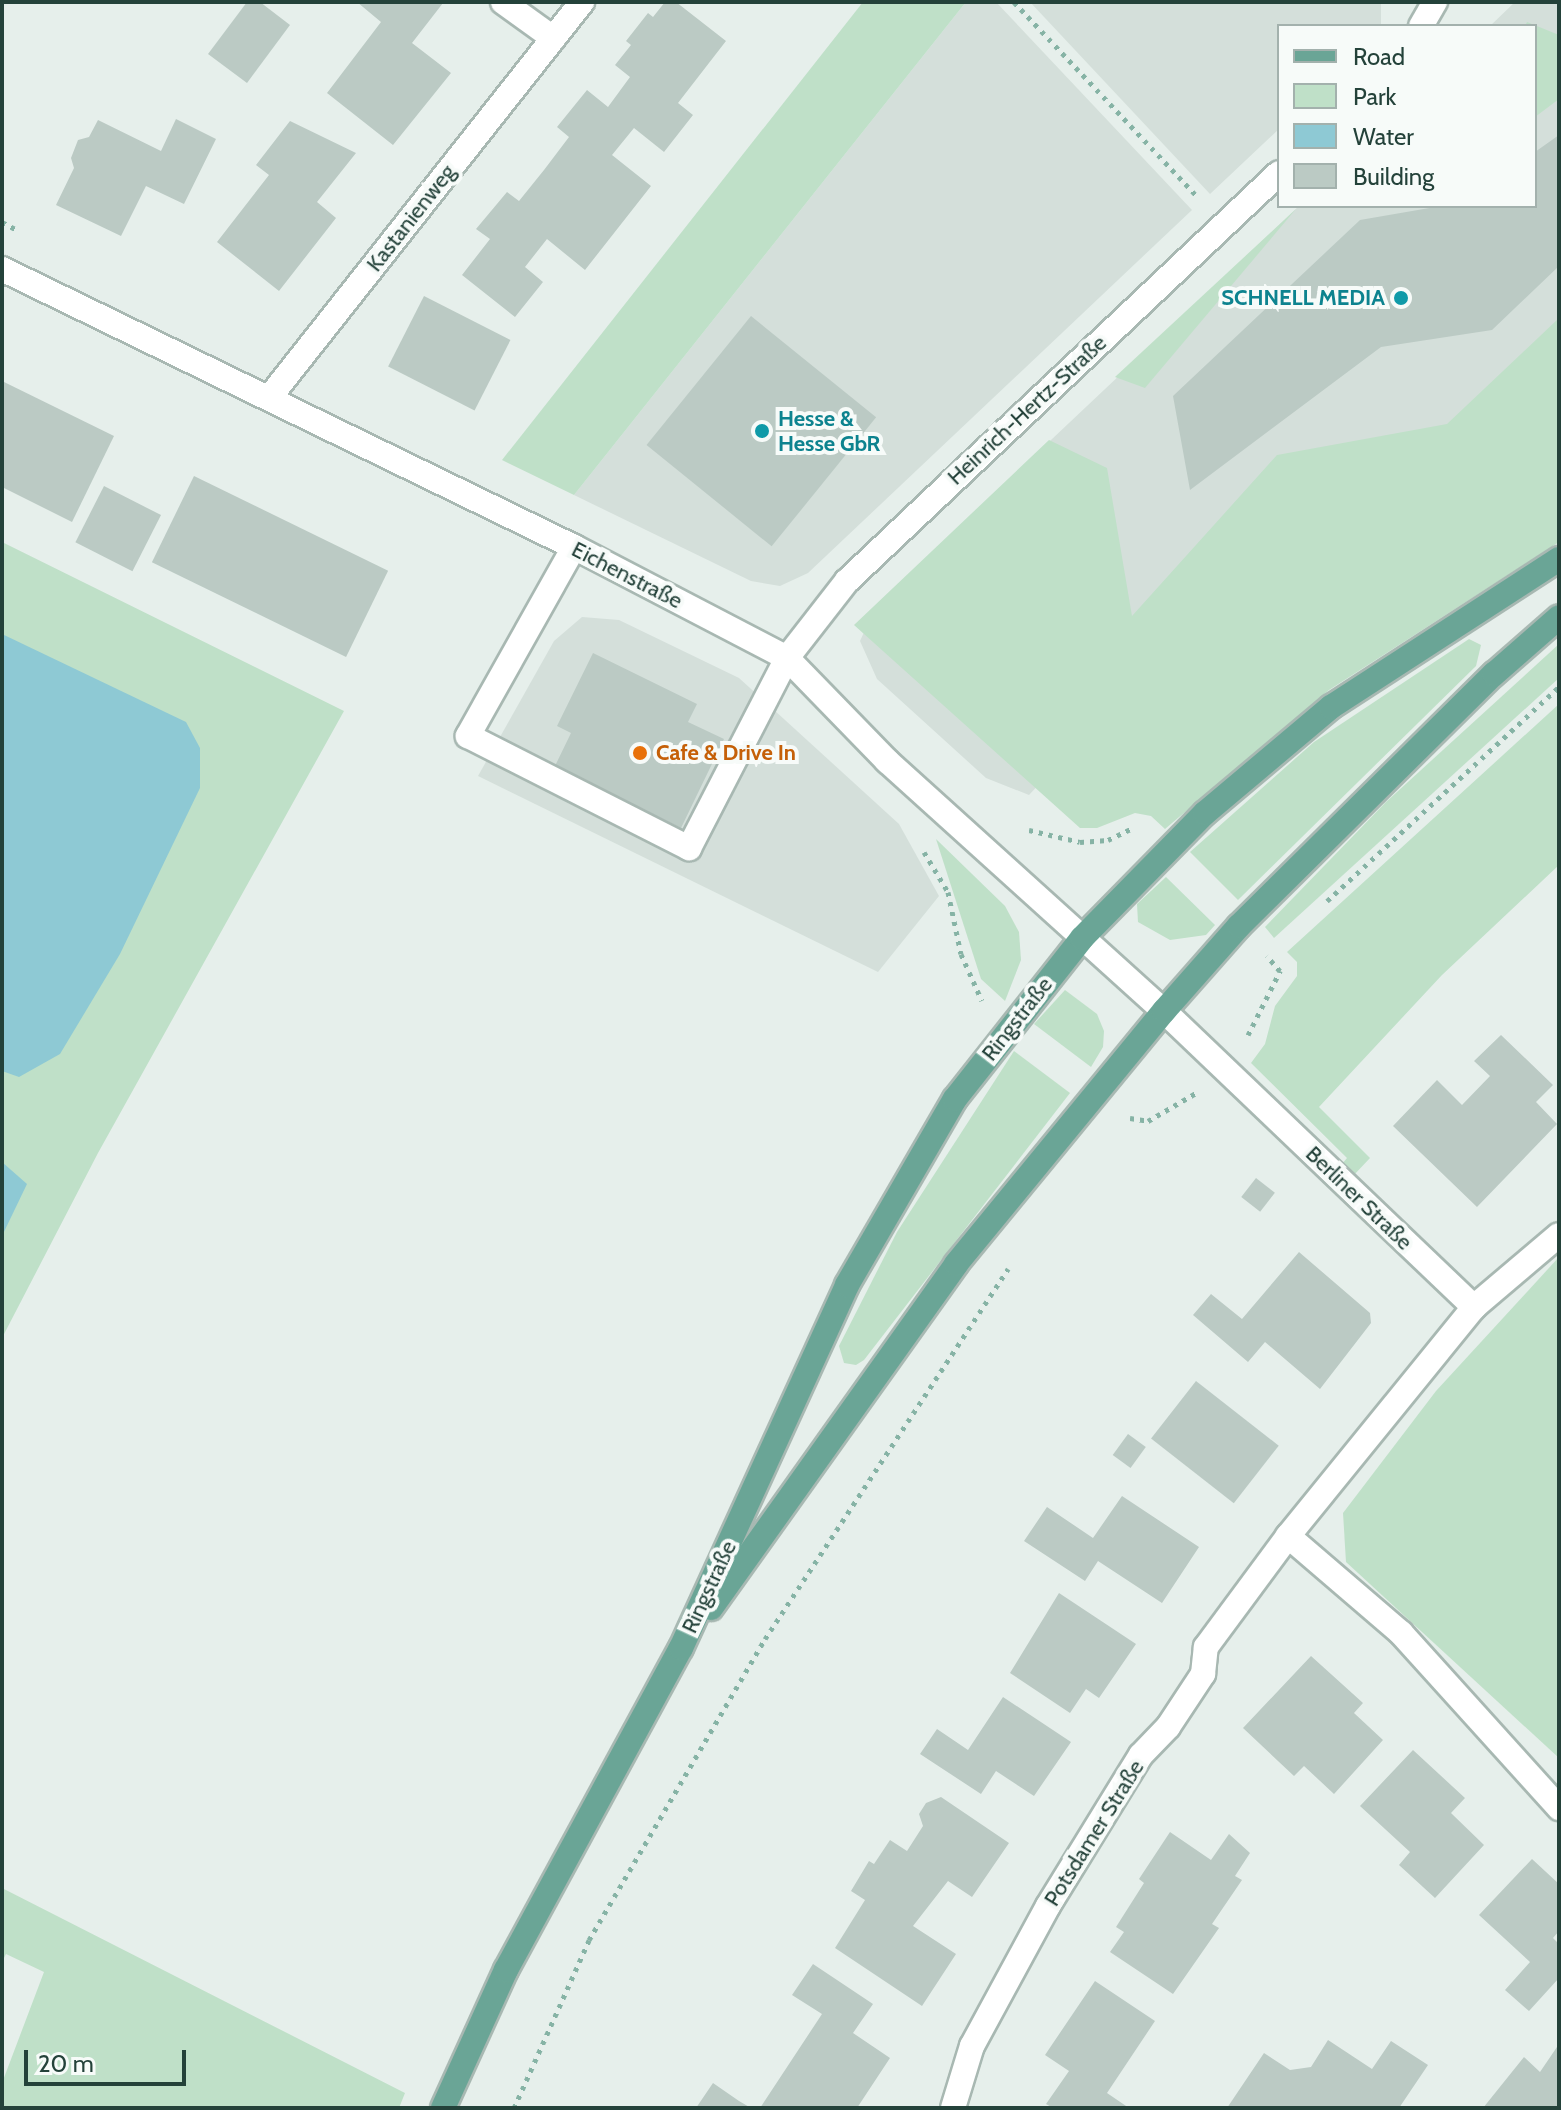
<!DOCTYPE html>
<meta charset="utf-8">
<style>
body{margin:0}
#map{position:relative;width:1561px;height:2110px;overflow:hidden;background:#e6efeb;font-family:Cabin,sans-serif}
div>[style]{position:absolute}
.built>*{inset:0;background:#d4dfda}
.green>*{inset:0;background:#bfe0c8}
.water>*{inset:0;background:#8ec9d4}
.building>*{inset:0;background:#bbcac4;transform-origin:0 0}
.path>*{height:5px;margin-top:-2.5px;transform-origin:0;background:repeating-linear-gradient(90deg,#86b3a5 0 4px,transparent 0 10px)}
.roads{filter:drop-shadow(2px 0 #a8b8b2) drop-shadow(-2px 0 #a8b8b2) drop-shadow(0 2px #a8b8b2) drop-shadow(0 -2px #a8b8b2)}
.minor>*{height:24px;margin:-12px;padding:0 12px;transform-origin:12px;border-radius:12px;background:#fff}
.major>*{height:24px;margin:-12px;padding:0 12px;transform-origin:12px;border-radius:12px;background:#6aa596}
.dots>*{width:22px;height:22px;translate:-50% -50%;box-sizing:border-box;border:4px solid #f7fbf9;border-radius:50%}
span{translate:-50% -50%;white-space:nowrap;text-align:center;line-height:1.15;-webkit-text-stroke:8px #f7fbf9;paint-order:stroke}
.street-label{font-size:22px;color:#24423a}
.culture-label{font-size:22px;color:#0d838f;font-weight:700}
.right{translate:-100% -50%;text-align:right}
.left{translate:0 -50%;text-align:left}
.food-label{font-size:22px;color:#c56008;font-weight:700}
.frame{position:absolute;inset:0;border:4px solid #24423a;pointer-events:none}
.legend{position:absolute;left:1277px;top:24px;width:260px;height:184px;box-sizing:border-box;background:#f7fbf9;border:2px solid #a3b1ad;margin:0;padding:10px 14px;list-style:none;font-size:24px;color:#24423a}
.legend li{display:flex;align-items:center;gap:16px;height:40px}
.legend b{width:40px;border:2px solid #a3b1ad}
.scale{position:absolute;left:24px;top:2050px;width:162px;height:36px;box-sizing:border-box;border:4px solid #24423a;border-top:0;padding-left:10px;font-size:24px;line-height:28px;white-space:nowrap;color:#24423a;-webkit-text-stroke:6px #f7fbf9;paint-order:stroke}
</style>
<div id="map">
<div class="built">
<i style="clip-path:polygon(966px 2px,996px 2px,1192px 210px,808px 573px,780px 586px,751px 581px,574px 495px)"></i>
<i style="clip-path:polygon(1030px 2px,1381px 2px,1381px 26px,1279px 26px,1279px 129px,1210px 194px)"></i>
<i style="clip-path:polygon(1515px 2px,1559px 2px,1559px 401px,1084px 736px,1029px 795px,986px 778px,877px 679px,860px 641px,877px 604px,1299px 206px,1535px 206px,1535px 26px,1490px 26px)"></i>
<i style="clip-path:polygon(582px 617px,619px 620px,739px 678px,899px 824px,939px 896px,878px 972px,478px 776px,554px 641px)"></i>
</div>
<div class="green">
<i style="clip-path:polygon(863px 2px,966px 2px,574px 495px,502px 460px)"></i>
<i style="clip-path:polygon(1527px 22px,1559px 35px,1559px 99px,1535px 117px,1535px 26px,1525px 26px)"></i>
<i style="clip-path:polygon(1296px 209px,1145px 388px,1115px 377px)"></i>
<i style="clip-path:polygon(1559px 318px,1559px 542px,1329px 690px,1165px 829px,1151px 816px,1135px 813px,1097px 828px,1080px 828px,854px 625px,1049px 440px,1107px 468px,1132px 616px,1277px 455px,1447px 424px)"></i>
<i style="clip-path:polygon(2px 542px,344px 711px,98px 1153px,2px 1338px)"></i>
<i style="clip-path:polygon(1469px 639px,1481px 645px,1476px 666px,1238px 900px,1190px 852px,1314px 742px)"></i>
<i style="clip-path:polygon(1559px 644px,1559px 678px,1274px 938px,1265px 927px,1386px 802px)"></i>
<i style="clip-path:polygon(1559px 704px,1559px 865px,1442px 975px,1319px 1107px,1370px 1158px,1353px 1176px,1341px 1165px,1347px 1158px,1251px 1063px,1265px 1044px,1275px 1006px,1297px 976px,1297px 962px,1287px 952px)"></i>
<i style="clip-path:polygon(936px 839px,1005px 906px,1019px 932px,1021px 960px,1005px 1001px,981px 979px)"></i>
<i style="clip-path:polygon(1166px 877px,1215px 925px,1206px 935px,1170px 940px,1138px 922px,1137px 904px)"></i>
<i style="clip-path:polygon(1065px 990px,1097px 1014px,1104px 1031px,1103px 1047px,1091px 1067px,1034px 1024px)"></i>
<i style="clip-path:polygon(1014px 1051px,1070px 1093px,864px 1360px,856px 1365px,844px 1363px,839px 1346px,897px 1232px)"></i>
<i style="clip-path:polygon(1559px 1257px,1559px 1758px,1346px 1562px,1343px 1513px,1436px 1391px)"></i>
<i style="clip-path:polygon(2px 1888px,405px 2093px,399px 2108px,2px 2108px,2px 2083px,44px 1972px,6px 1954px,2px 1962px)"></i>
</div>
<div class="water">
<i style="clip-path:polygon(2px 634px,186px 722px,200px 748px,200px 788px,120px 954px,60px 1054px,19px 1077px,2px 1071px)"></i>
<i style="clip-path:polygon(2px 1162px,27px 1184px,2px 1236px)"></i>
</div>
<div class="building">
<i style="clip-path:polygon(247px 2px,260px 2px,290px 25px,247px 83px,208px 54px)"></i>
<i style="clip-path:polygon(357px 2px,443px 3px,412px 43px,451px 73px,393px 145px,327px 93px,381px 22px)"></i>
<i style="clip-path:polygon(665px 2px,676px 2px,726px 41px,678px 103px,693px 115px,664px 152px,634px 128px,612px 155px,651px 186px,585px 270px,547px 239px,525px 267px,543px 282px,515px 317px,462px 275px,490px 239px,476px 229px,507px 192px,519px 201px,544px 170px,569px 137px,557px 127px,587px 90px,608px 107px,630px 77px,615px 65px,631px 45px,626px 41px,648px 13px,653px 17px)"></i>
<i style="clip-path:polygon(176px 119px,216px 139px,184px 204px,146px 186px,121px 236px,56px 205px,74px 168px,71px 158px,78px 140px,89px 137px,98px 120px,161px 151px)"></i>
<i style="clip-path:polygon(290px 121px,356px 153px,317px 202px,336px 218px,279px 291px,217px 242px,269px 175px,256px 165px)"></i>
<i style="clip-path:polygon(1559px 135px,1559px 266px,1492px 330px,1381px 347px,1190px 490px,1173px 396px,1360px 220px,1441px 206px,1535px 206px,1535px 152px)"></i>
<i style="left:424px;top:296px;width:97px;height:79px;rotate:27deg"></i>
<i style="left:751px;top:316px;width:161px;height:166px;rotate:39deg"></i>
<i style="clip-path:polygon(2px 381px,114px 436px,72px 522px,2px 487px)"></i>
<i style="left:194px;top:476px;width:216px;height:96px;rotate:26deg"></i>
<i style="left:104px;top:486px;width:64px;height:63px;rotate:27deg"></i>
<i style="clip-path:polygon(593px 653px,697px 704px,688px 722px,724px 739px,681px 828px,555px 766px,571px 733px,557px 726px)"></i>
<i style="clip-path:polygon(1501px 1035px,1553px 1085px,1536px 1102px,1557px 1124px,1477px 1207px,1393px 1126px,1437px 1080px,1462px 1105px,1490px 1076px,1474px 1061px)"></i>
<i style="left:1256px;top:1178px;width:24px;height:24px;rotate:38deg"></i>
<i style="clip-path:polygon(1299px 1252px,1370px 1313px,1371px 1323px,1320px 1389px,1265px 1342px,1248px 1362px,1193px 1315px,1211px 1294px,1242px 1319px)"></i>
<i style="left:1196px;top:1381px;width:105px;height:73px;rotate:38deg"></i>
<i style="left:1128px;top:1434px;width:22px;height:26px;rotate:36deg"></i>
<i style="clip-path:polygon(1122px 1496px,1199px 1547px,1162px 1603px,1098px 1561px,1085px 1581px,1024px 1541px,1047px 1507px,1093px 1538px)"></i>
<i style="clip-path:polygon(1059px 1593px,1136px 1644px,1099px 1698px,1086px 1689px,1070px 1713px,1010px 1673px)"></i>
<i style="clip-path:polygon(1311px 1656px,1363px 1703px,1354px 1713px,1383px 1740px,1334px 1794px,1304px 1766px,1294px 1776px,1243px 1728px)"></i>
<i style="clip-path:polygon(1003px 1697px,1071px 1742px,1034px 1796px,996px 1771px,981px 1794px,920px 1754px,937px 1729px,968px 1750px)"></i>
<i style="clip-path:polygon(1413px 1750px,1465px 1798px,1451px 1813px,1484px 1845px,1435px 1898px,1399px 1865px,1410px 1852px,1360px 1806px)"></i>
<i style="clip-path:polygon(941px 1797px,1009px 1843px,972px 1897px,948px 1881px,913px 1926px,956px 1954px,922px 2006px,835px 1948px,865px 1900px,851px 1891px,869px 1861px,874px 1864px,890px 1840px,907px 1851px,923px 1826px,919px 1814px,926px 1803px)"></i>
<i style="clip-path:polygon(1170px 1832px,1211px 1860px,1229px 1834px,1250px 1853px,1235px 1876px,1242px 1880px,1212px 1924px,1219px 1928px,1173px 1994px,1110px 1952px,1124px 1932px,1116px 1927px,1144px 1883px,1139px 1879px)"></i>
<i style="clip-path:polygon(1532px 1859px,1559px 1884px,1559px 1931px,1553px 1938px,1559px 1944px,1559px 1978px,1529px 2011px,1505px 1990px,1530px 1962px,1479px 1915px)"></i>
<i style="clip-path:polygon(813px 1964px,873px 2004px,853px 2033px,890px 2058px,857px 2108px,760px 2108px,822px 2014px,792px 1995px)"></i>
<i style="clip-path:polygon(1095px 1981px,1155px 2021px,1107px 2093px,1129px 2108px,1053px 2108px,1046px 2104px,1069px 2071px,1045px 2055px)"></i>
<i style="clip-path:polygon(1328px 2040px,1372px 2069px,1391px 2041px,1428px 2065px,1399px 2108px,1227px 2108px,1264px 2053px,1290px 2070px,1311px 2067px)"></i>
<i style="clip-path:polygon(1559px 2044px,1559px 2108px,1483px 2108px,1524px 2057px,1540px 2072px)"></i>
<i style="clip-path:polygon(713px 2083px,739px 2101px,751px 2108px,696px 2108px)"></i>
</div>
<div class="path">
<i style="left:1014px;top:2px;width:265px;rotate:46.7deg"></i>
<i style="left:2px;top:222px;width:15px;rotate:28deg"></i>
<i style="left:1029px;top:830px;width:52px;rotate:13.2deg"></i>
<i style="left:1080px;top:842px;width:28px;rotate:-4deg"></i>
<i style="left:1108px;top:840px;width:28px;rotate:-26deg"></i>
<i style="left:924px;top:852px;width:47px;rotate:59deg"></i>
<i style="left:948px;top:892px;width:63px;rotate:78.2deg"></i>
<i style="left:961px;top:954px;width:51px;rotate:65.9deg"></i>
<i style="left:1327px;top:901px;width:316px;rotate:-42.7deg"></i>
<i style="left:1248px;top:1035px;width:72px;rotate:-63.4deg"></i>
<i style="left:1280px;top:971px;width:20px;rotate:-131deg"></i>
<i style="left:1130px;top:1118px;width:18px;rotate:9deg"></i>
<i style="left:1148px;top:1121px;width:56px;rotate:-30.3deg"></i>
<i style="left:514px;top:2108px;width:184px;rotate:-65.9deg"></i>
<i style="left:589px;top:1940px;width:349px;rotate:-59.7deg"></i>
<i style="left:765px;top:1639px;width:443px;rotate:-56.7deg"></i>
</div>
<div class="roads">
<div class="minor">
<i style="left:503px;top:2px;width:62px;rotate:35.8deg"></i>
<i style="left:1421px;top:26px;width:28px;rotate:-60deg"></i>
<i style="left:2px;top:269px;width:636px;rotate:25.92deg"></i>
<i style="left:574px;top:547px;width:240px;rotate:27.5deg"></i>
<i style="left:787px;top:658px;width:144px;rotate:45.8deg"></i>
<i style="left:887px;top:761px;width:373px;rotate:42.1deg"></i>
<i style="left:1164px;top:1011px;width:429px;rotate:43.7deg"></i>
<i style="left:269px;top:398px;width:505px;rotate:-51.68deg"></i>
<i style="left:574px;top:547px;width:217px;rotate:119.3deg"></i>
<i style="left:468px;top:736px;width:248px;rotate:26.9deg"></i>
<i style="left:689px;top:848px;width:214px;rotate:-62.7deg"></i>
<i style="left:787px;top:658px;width:98px;rotate:-52.1deg"></i>
<i style="left:847px;top:581px;width:594px;rotate:-43.36deg"></i>
<i style="left:1288px;top:1536px;width:149px;rotate:40.6deg"></i>
<i style="left:1401px;top:1633px;width:236px;rotate:47.9deg"></i>
<i style="left:953px;top:2108px;width:65px;rotate:-73deg"></i>
<i style="left:972px;top:2046px;width:159px;rotate:-61.5deg"></i>
<i style="left:1048px;top:1906px;width:177px;rotate:-58.4deg"></i>
<i style="left:1141px;top:1755px;width:39px;rotate:-46deg"></i>
<i style="left:1168px;top:1727px;width:64px;rotate:-56.6deg"></i>
<i style="left:1203px;top:1674px;width:27px;rotate:-84deg"></i>
<i style="left:1206px;top:1647px;width:138px;rotate:-53.5deg"></i>
<i style="left:1288px;top:1536px;width:295px;rotate:-50.9deg"></i>
<i style="left:1474px;top:1307px;width:111px;rotate:-40.3deg"></i>
</div>
<div class="major">
<i style="left:711px;top:1608px;width:422px;rotate:-54.5deg"></i>
<i style="left:956px;top:1264px;width:328px;rotate:-50.6deg"></i>
<i style="left:1164px;top:1011px;width:113px;rotate:-48.6deg"></i>
<i style="left:1239px;top:926px;width:359px;rotate:-44.7deg"></i>
<i style="left:1494px;top:674px;width:86px;rotate:-41.2deg"></i>
<i style="left:443px;top:2108px;width:152px;rotate:-65.5deg"></i>
<i style="left:506px;top:1970px;width:366px;rotate:-61.5deg"></i>
<i style="left:681px;top:1648px;width:399px;rotate:-65.4deg"></i>
<i style="left:847px;top:1285px;width:215px;rotate:-59.9deg"></i>
<i style="left:955px;top:1099px;width:205px;rotate:-51.7deg"></i>
<i style="left:1082px;top:938px;width:175px;rotate:-45.5deg"></i>
<i style="left:1205px;top:813px;width:165px;rotate:-40.1deg"></i>
<i style="left:1331px;top:707px;width:272px;rotate:-33deg"></i>
</div>
</div>
<div class="dots">
<i style="left:1401px;top:298px;background:#0f9aa8"></i>
<i style="left:762px;top:431px;background:#0f9aa8"></i>
<i style="left:640px;top:753px;background:#e8710a"></i>
</div>
<div class="street-label">
<span style="left:411px;top:218px;rotate:-52deg">Kastanienweg</span>
<span style="left:1027px;top:410px;rotate:-43deg">Heinrich-Hertz-Straße</span>
<span style="left:627px;top:575px;rotate:27deg">Eichenstraße</span>
<span style="left:1017px;top:1019px;rotate:-52deg">Ringstraße</span>
<span style="left:1359px;top:1198px;rotate:44deg">Berliner Straße</span>
<span style="left:709px;top:1587px;rotate:-65deg">Ringstraße</span>
<span style="left:1094px;top:1833px;rotate:-58deg">Potsdamer Straße</span>
</div>
<div class="culture-label">
<span class="right" style="left:1385px;top:298px">SCHNELL MEDIA</span>
<span class="left" style="left:778px;top:431px">Hesse &amp;<br>Hesse GbR</span>
</div>
<div class="food-label">
<span class="left" style="left:656px;top:753px">Cafe &amp; Drive In</span>
</div>
<div class="frame"></div>
<ul class="legend">
<li><b style="height:10px;background:#6aa596"></b>Road</li>
<li><b style="height:22px;background:#bfe0c8"></b>Park</li>
<li><b style="height:22px;background:#8ec9d4"></b>Water</li>
<li><b style="height:22px;background:#bbcac4"></b>Building</li>
</ul>
<div class="scale">20 m</div>
</div>
